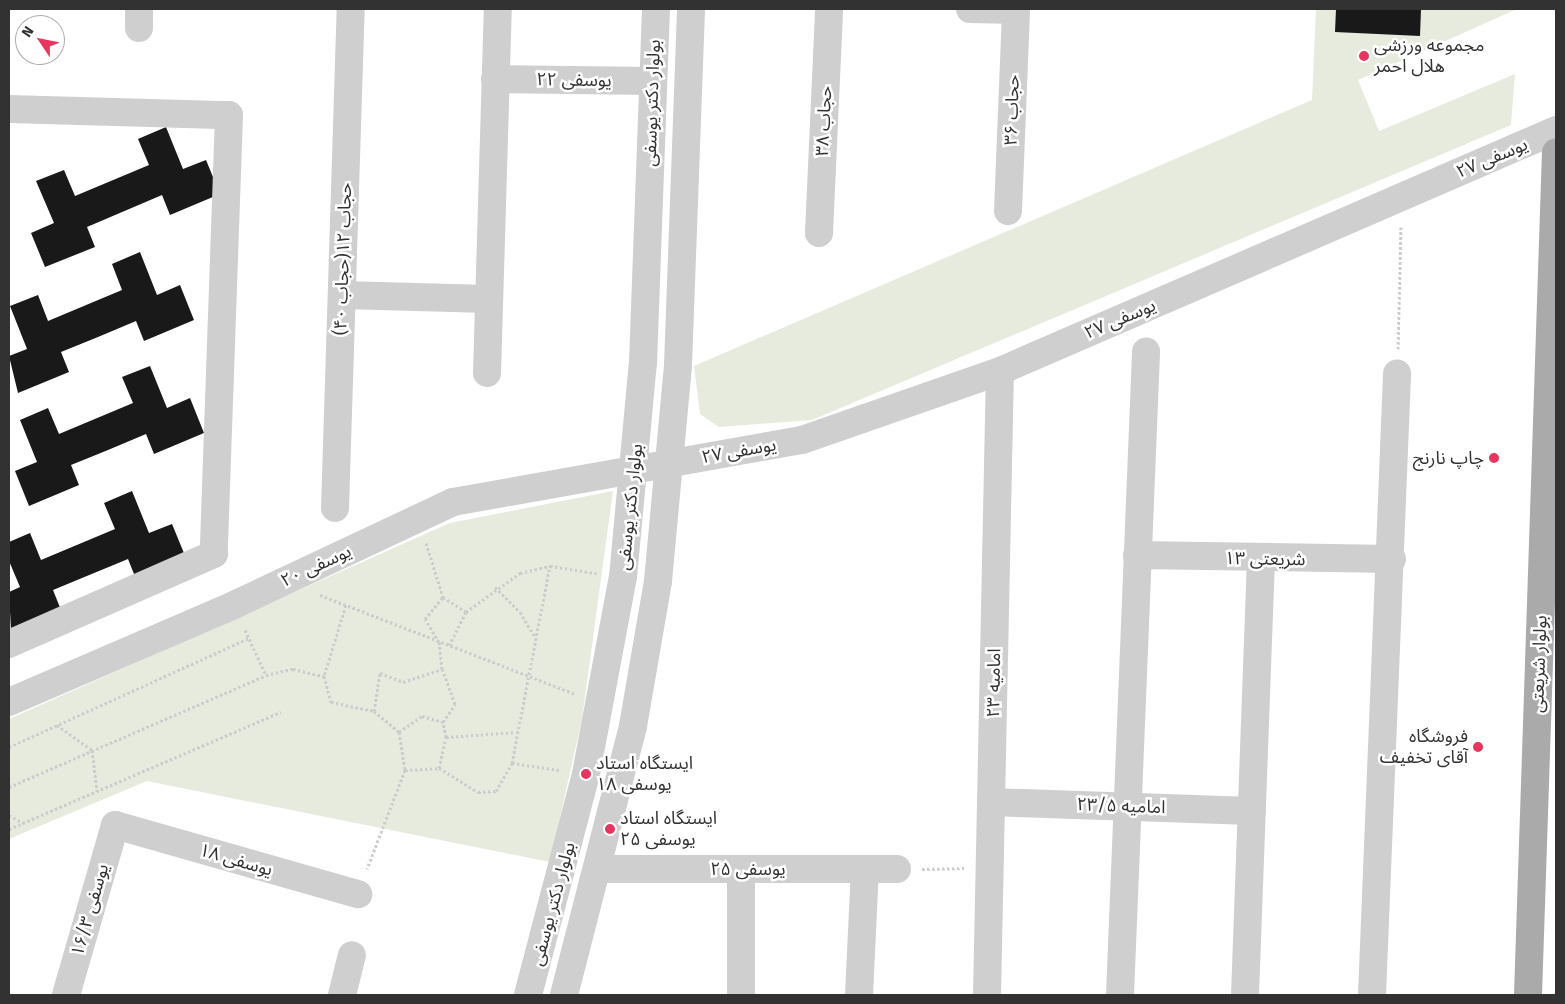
<!DOCTYPE html>
<meta charset="utf-8">
<style>
body{margin:0}
#map{position:relative;width:1565px;height:1004px;overflow:hidden;background:#fff;font-family:"Fira Sans","Noto Sans Arabic",sans-serif}
div>[style]{position:absolute}
.green>*{inset:0;background:#e7ebdd}
.building>*{inset:0;background:#191919}
.path>*{height:3px;margin-top:-1.5px;transform-origin:0;background:repeating-linear-gradient(90deg,#ccc 0 2.5px,transparent 0 5px)}
.minor>*{height:28px;margin:-14px;padding:0 14px;transform-origin:14px;border-radius:14px;background:#cfcfcf}
.major>*{height:28px;margin:-14px;padding:0 14px;transform-origin:14px;border-radius:14px;background:#aaa}
.dots>*{width:14px;height:14px;translate:-50% -50%;box-sizing:border-box;border:2px solid #fff;border-radius:50%}
span{translate:-50% -50%;white-space:nowrap;text-align:center;line-height:1.15;-webkit-text-stroke:5px #fff;paint-order:stroke}
.poi-label{font-size:18px;color:#323232}
.left{translate:0 -50%;text-align:left}
.right{translate:-100% -50%;text-align:right}
.street-label{font-size:18px;color:#323232}
.frame{position:absolute;inset:0;border:10px solid #323232;pointer-events:none}
.north{position:absolute;left:15px;top:15px;width:50px;height:50px;box-sizing:border-box;background:#fff;border:1px solid #adadad;border-radius:50%;rotate:304deg;font-size:14px;font-weight:700;line-height:20px;text-align:center;color:#323232}
.north::after{content:'';display:block;margin:auto;width:18px;height:22px;background:#e8355e;clip-path:polygon(50% 0,100% 100%,50% 72%,0 100%)}
</style>
<div id="map">
<div class="green">
<i style="clip-path:polygon(1316px 9px,1517px 9px,1358px 80px,1379px 131px,1515px 74px,1511px 125px,812px 420px,719px 427px,700px 414px,694px 366px,1312px 100px)"></i>
<i style="clip-path:polygon(613px 491px,582px 719px,550px 862px,147px 781px,9px 839px,9px 719px,450px 523px)"></i>
</div>
<div class="building">
<i style="clip-path:polygon(1336px 9px,1421px 9px,1420px 36px,1335px 32px)"></i>
<i style="clip-path:polygon(166px 127px,183px 169px,206px 160px,220px 194px,170px 215px,162px 195px,87px 227px,95px 247px,45px 267px,31px 233px,54px 223px,36px 181px,64px 170px,75px 196px,149px 165px,138px 139px)"></i>
<i style="clip-path:polygon(140px 252px,157px 295px,180px 285px,194px 320px,144px 341px,136px 321px,98px 337px,61px 352px,69px 372px,18px 393px,9px 356px,27px 349px,10px 306px,38px 295px,48px 321px,122px 290px,112px 264px)"></i>
<i style="clip-path:polygon(150px 366px,167px 408px,190px 398px,204px 433px,154px 454px,146px 434px,108px 450px,71px 465px,79px 485px,29px 506px,15px 471px,37px 462px,20px 420px,48px 408px,59px 434px,133px 403px,122px 377px)"></i>
<i style="clip-path:polygon(132px 491px,149px 533px,172px 524px,186px 558px,136px 579px,128px 559px,53px 590px,61px 610px,11px 631px,9px 592px,20px 587px,9px 561px,9px 542px,30px 533px,41px 560px,115px 529px,104px 503px)"></i>
</div>
<div class="path">
<i style="left:1398px;top:349px;width:122px;rotate:-88.6deg"></i>
<i style="left:426px;top:543px;width:57px;rotate:72.5deg"></i>
<i style="left:495px;top:587px;width:35px;rotate:45deg"></i>
<i style="left:520px;top:612px;width:31px;rotate:59deg"></i>
<i style="left:320px;top:595px;width:274px;rotate:21.2deg"></i>
<i style="left:346px;top:605px;width:74px;rotate:107.2deg"></i>
<i style="left:324px;top:676px;width:27px;rotate:75deg"></i>
<i style="left:331px;top:702px;width:44px;rotate:11.8deg"></i>
<i style="left:374px;top:711px;width:33px;rotate:40deg"></i>
<i style="left:399px;top:732px;width:38px;rotate:81deg"></i>
<i style="left:405px;top:770px;width:106px;rotate:111deg"></i>
<i style="left:466px;top:612px;width:67px;rotate:-35.8deg"></i>
<i style="left:520px;top:573px;width:31px;rotate:-13deg"></i>
<i style="left:550px;top:566px;width:47px;rotate:8.7deg"></i>
<i style="left:245px;top:630px;width:50px;rotate:65deg"></i>
<i style="left:374px;top:711px;width:38px;rotate:-81deg"></i>
<i style="left:380px;top:673px;width:25px;rotate:21deg"></i>
<i style="left:403px;top:682px;width:41px;rotate:-18.4deg"></i>
<i style="left:57px;top:725px;width:43px;rotate:35.5deg"></i>
<i style="left:92px;top:750px;width:41px;rotate:83deg"></i>
<i style="left:399px;top:732px;width:28px;rotate:-35deg"></i>
<i style="left:422px;top:716px;width:22px;rotate:16deg"></i>
<i style="left:446px;top:737px;width:72px;rotate:-4deg"></i>
<i style="left:9px;top:747px;width:264px;rotate:-24.4deg"></i>
<i style="left:512px;top:763px;width:48px;rotate:8.5deg"></i>
<i style="left:439px;top:768px;width:32px;rotate:-77deg"></i>
<i style="left:446px;top:737px;width:15px;rotate:-101deg"></i>
<i style="left:443px;top:722px;width:22px;rotate:-56deg"></i>
<i style="left:455px;top:704px;width:37px;rotate:-110deg"></i>
<i style="left:442px;top:669px;width:27px;rotate:-96deg"></i>
<i style="left:439px;top:642px;width:27px;rotate:-121deg"></i>
<i style="left:425px;top:619px;width:28px;rotate:-51deg"></i>
<i style="left:443px;top:597px;width:27px;rotate:33deg"></i>
<i style="left:466px;top:612px;width:37px;rotate:117deg"></i>
<i style="left:405px;top:770px;width:34px;rotate:-3deg"></i>
<i style="left:439px;top:768px;width:46px;rotate:31.6deg"></i>
<i style="left:478px;top:792px;width:18px;rotate:-3deg"></i>
<i style="left:496px;top:791px;width:32px;rotate:-60deg"></i>
<i style="left:512px;top:763px;width:201px;rotate:-79.1deg"></i>
<i style="left:9px;top:787px;width:280px;rotate:-23.5deg"></i>
<i style="left:266px;top:675px;width:28px;rotate:-13deg"></i>
<i style="left:293px;top:669px;width:32px;rotate:13deg"></i>
<i style="left:9px;top:815px;width:16px;rotate:30deg"></i>
<i style="left:9px;top:829px;width:296px;rotate:-23.3deg"></i>
<i style="left:922px;top:869px;width:42px;rotate:-1.4deg"></i>
</div>
<div class="minor">
<i style="left:970px;top:9px;width:46px;rotate:1.2deg"></i>
<i style="left:139px;top:28px;width:19px;rotate:-90deg"></i>
<i style="left:495px;top:79px;width:158px;rotate:0.7deg"></i>
<i style="left:9px;top:109px;width:220px;rotate:1.6deg"></i>
<i style="left:229px;top:115px;width:439px;rotate:92deg"></i>
<i style="left:214px;top:554px;width:224px;rotate:156.3deg"></i>
<i style="left:1008px;top:211px;width:202px;rotate:-87.7deg"></i>
<i style="left:819px;top:233px;width:224px;rotate:-87.4deg"></i>
<i style="left:342px;top:295px;width:147px;rotate:1.6deg"></i>
<i style="left:487px;top:373px;width:364px;rotate:-88.3deg"></i>
<i style="left:335px;top:508px;width:499px;rotate:-88.2deg"></i>
<i style="left:1137px;top:555px;width:255px;rotate:0.9deg"></i>
<i style="left:9px;top:702px;width:245px;rotate:-23.3deg"></i>
<i style="left:234px;top:605px;width:242px;rotate:-25.2deg"></i>
<i style="left:453px;top:502px;width:354px;rotate:-10.1deg"></i>
<i style="left:802px;top:440px;width:210px;rotate:-19.2deg"></i>
<i style="left:1000px;top:371px;width:606px;rotate:-23.43deg"></i>
<i style="left:991px;top:802px;width:261px;rotate:2deg"></i>
<i style="left:600px;top:869px;width:297px"></i>
<i style="left:66px;top:995px;width:177px;rotate:-73.9deg"></i>
<i style="left:115px;top:825px;width:253px;rotate:15.9deg"></i>
<i style="left:342px;top:995px;width:41px;rotate:-76deg"></i>
<i style="left:528px;top:995px;width:228px;rotate:-75.3deg"></i>
<i style="left:586px;top:774px;width:200px;rotate:-79.4deg"></i>
<i style="left:623px;top:577px;width:215px;rotate:-84.7deg"></i>
<i style="left:643px;top:363px;width:354px;rotate:-87.9deg"></i>
<i style="left:564px;top:995px;width:278px;rotate:-75.6deg"></i>
<i style="left:633px;top:726px;width:147px;rotate:-80.2deg"></i>
<i style="left:658px;top:581px;width:217px;rotate:-84.7deg"></i>
<i style="left:678px;top:365px;width:356px;rotate:-87.9deg"></i>
<i style="left:741px;top:995px;width:126px;rotate:-90deg"></i>
<i style="left:859px;top:995px;width:126px;rotate:-87.3deg"></i>
<i style="left:987px;top:995px;width:624px;rotate:-88.81deg"></i>
<i style="left:1120px;top:995px;width:644px;rotate:-87.68deg"></i>
<i style="left:1245px;top:995px;width:435px;rotate:-87.9deg"></i>
<i style="left:1372px;top:995px;width:622px;rotate:-87.69deg"></i>
</div>
<div class="major">
<i style="left:1528px;top:995px;width:843px;rotate:-88.1deg"></i>
</div>
<div class="dots">
<i style="left:1364px;top:56px;background:#e8355e"></i>
<i style="left:1494px;top:458px;background:#e8355e"></i>
<i style="left:1478px;top:747px;background:#e8355e"></i>
<i style="left:586px;top:774px;background:#e8355e"></i>
<i style="left:610px;top:829px;background:#e8355e"></i>
</div>
<div class="poi-label">
<span class="left" style="left:1374px;top:56px">مجموعه ورزشی<br>هلال احمر</span>
<span class="right" style="left:1484px;top:458px">چاپ نارنج</span>
<span class="right" style="left:1468px;top:747px">فروشگاه<br>آقای تخفیف</span>
<span class="left" style="left:596px;top:774px">ایستگاه استاد<br>یوسفی ۱۸</span>
<span class="left" style="left:620px;top:829px">ایستگاه استاد<br>یوسفی ۲۵</span>
</div>
<div class="street-label">
<span style="left:574px;top:80px;rotate:1deg">یوسفی ۲۲</span>
<span style="left:652px;top:103px;rotate:-88deg">بولوار دکتر یوسفی</span>
<span style="left:1012px;top:110px;rotate:-88deg">حجاب ۳۶</span>
<span style="left:824px;top:121px;rotate:-87deg">حجاب ۳۸</span>
<span style="left:1492px;top:158px;rotate:-23deg">یوسفی ۲۷</span>
<span style="left:343px;top:259px;rotate:-88deg">حجاب ۱۲(حجاب ۴۰)</span>
<span style="left:1120px;top:319px;rotate:-23deg">یوسفی ۲۷</span>
<span style="left:739px;top:451px;rotate:-10deg">یوسفی ۲۷</span>
<span style="left:630px;top:507px;rotate:-84deg">بولوار دکتر یوسفی</span>
<span style="left:1265px;top:559px;rotate:1deg">شریعتی ۱۳</span>
<span style="left:316px;top:566px;rotate:-25deg">یوسفی ۲۰</span>
<span style="left:1539px;top:664px;rotate:-88deg">بولوار شریعتی</span>
<span style="left:994px;top:683px;rotate:-89deg">امامیه ۲۳</span>
<span style="left:1121px;top:806px;rotate:2deg">امامیه ۲۳/۵</span>
<span style="left:236px;top:860px;rotate:16deg">یوسفی ۱۸</span>
<span style="left:748px;top:869px">یوسفی ۲۵</span>
<span style="left:553px;top:904px;rotate:-75deg">بولوار دکتر یوسفی</span>
<span style="left:90px;top:910px;rotate:-74deg">یوسفی ۱۶/۳</span>
</div>
<div class="frame"></div>
<div class="north">N</div>
</div>
